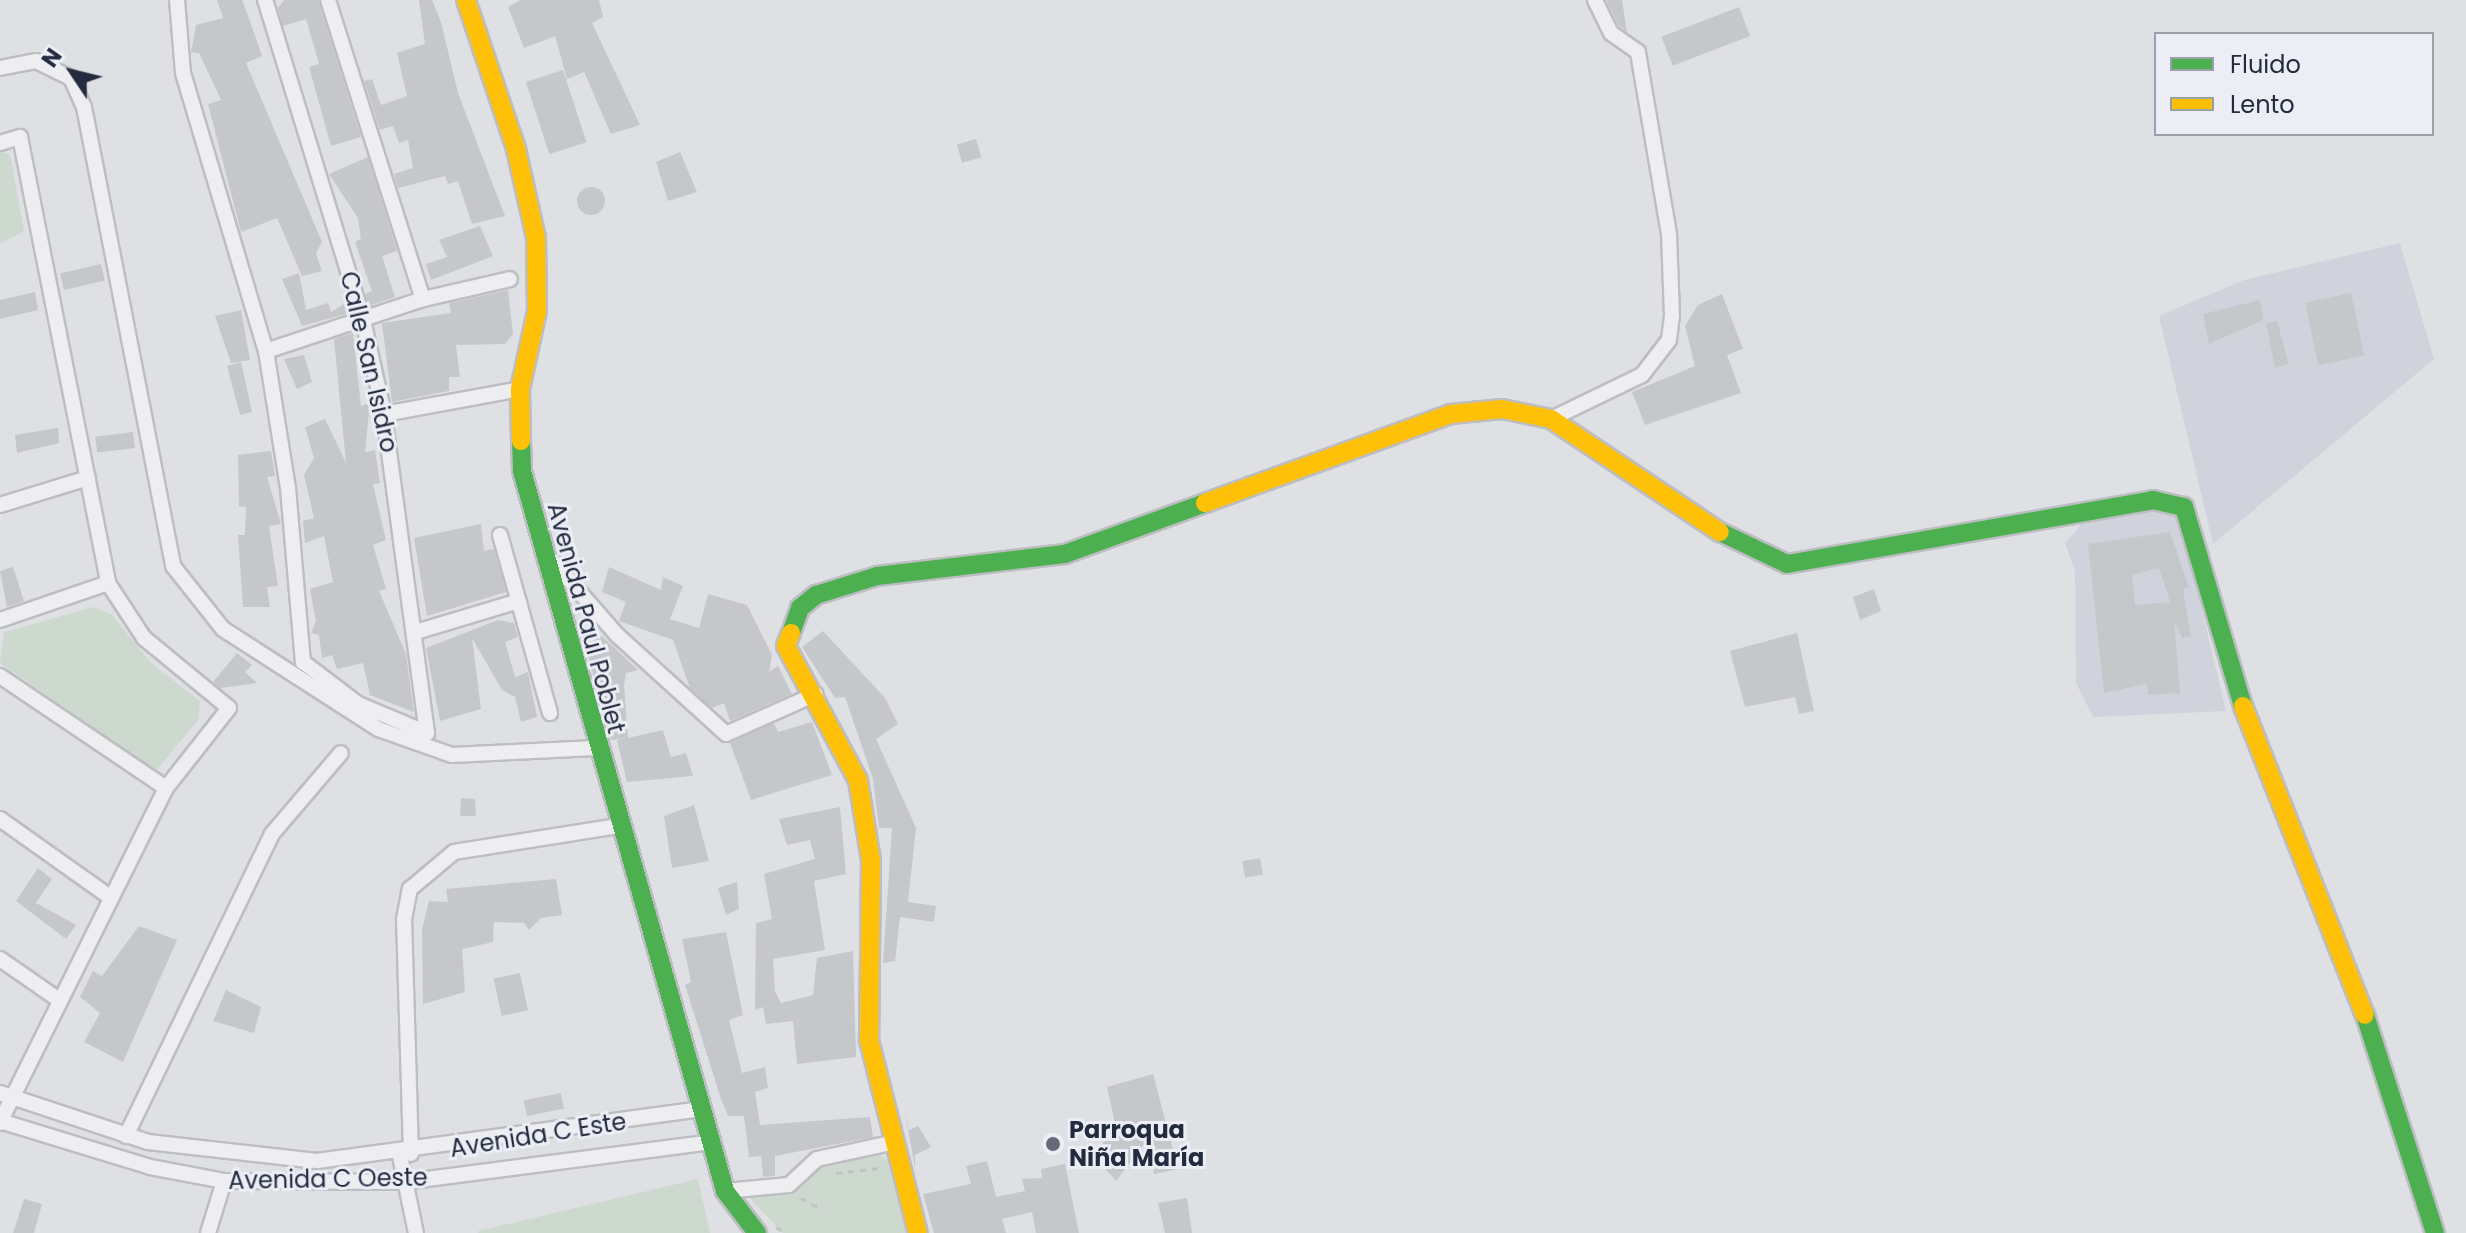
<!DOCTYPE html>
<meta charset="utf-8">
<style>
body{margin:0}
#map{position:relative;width:2466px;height:1233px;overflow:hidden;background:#dfe0e4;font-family:Poppins,sans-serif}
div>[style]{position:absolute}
.built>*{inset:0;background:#d0d3db}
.green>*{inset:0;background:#cdd8ce}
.building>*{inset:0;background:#c5c7cb;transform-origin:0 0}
.round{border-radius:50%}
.path>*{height:3px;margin-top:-1.5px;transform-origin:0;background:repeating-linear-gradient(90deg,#c1c1c7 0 6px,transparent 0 12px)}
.roads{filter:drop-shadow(2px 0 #bdbec2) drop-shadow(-2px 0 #bdbec2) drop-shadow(0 2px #bdbec2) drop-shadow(0 -2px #bdbec2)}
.street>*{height:14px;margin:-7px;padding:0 7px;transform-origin:7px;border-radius:7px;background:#eeeef1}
.fast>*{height:18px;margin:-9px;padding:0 9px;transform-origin:9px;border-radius:9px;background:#4caf50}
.slow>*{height:18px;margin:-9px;padding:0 9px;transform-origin:9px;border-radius:9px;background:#ffc107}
.dots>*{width:22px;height:22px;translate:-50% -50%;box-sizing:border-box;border:4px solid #ebeef5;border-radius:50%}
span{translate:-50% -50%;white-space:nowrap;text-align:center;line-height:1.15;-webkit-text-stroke:6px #ebeef5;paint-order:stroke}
.street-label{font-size:24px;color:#252b3f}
.poi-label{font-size:24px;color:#252b3f;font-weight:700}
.left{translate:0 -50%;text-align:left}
.legend{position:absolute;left:2154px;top:32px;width:280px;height:104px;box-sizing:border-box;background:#ebeef5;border:2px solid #9ca0ac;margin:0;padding:10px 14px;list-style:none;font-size:24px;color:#252b3f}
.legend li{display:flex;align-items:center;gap:16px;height:40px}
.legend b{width:40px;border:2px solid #9ca0ac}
.north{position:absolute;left:32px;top:32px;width:80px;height:80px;-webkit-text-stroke:6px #ebeef5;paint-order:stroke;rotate:305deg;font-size:22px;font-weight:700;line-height:32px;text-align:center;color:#252b3f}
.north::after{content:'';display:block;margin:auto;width:28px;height:36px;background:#252b3f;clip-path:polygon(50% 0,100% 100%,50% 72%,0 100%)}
</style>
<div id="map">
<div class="built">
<i style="clip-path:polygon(2400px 243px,2434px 359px,2213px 544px,2159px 316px,2244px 280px)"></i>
<i style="clip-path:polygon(2134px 507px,2174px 513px,2181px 523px,2226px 711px,2093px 717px,2076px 683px,2075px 572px,2065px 543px,2085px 520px)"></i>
</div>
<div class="green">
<i style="clip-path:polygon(0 152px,10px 154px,24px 231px,0 244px)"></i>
<i style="clip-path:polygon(94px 607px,111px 614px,151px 663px,200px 701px,198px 720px,156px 771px,0 663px,4px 632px)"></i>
<i style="clip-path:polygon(877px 1153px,887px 1160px,906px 1233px,783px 1233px,747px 1195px,789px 1190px,818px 1160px)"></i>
<i style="clip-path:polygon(698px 1179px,710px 1233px,478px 1233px,478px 1231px)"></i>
</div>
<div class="building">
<i style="clip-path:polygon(217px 0,242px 0,250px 21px,262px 56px,246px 63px,322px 242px,316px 253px,322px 271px,302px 276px,277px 218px,241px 232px,208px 104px,221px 100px,199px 53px,191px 52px,196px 25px,223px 18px)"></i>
<i style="clip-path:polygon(284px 0,318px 0,361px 137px,331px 146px,309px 67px,319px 64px,306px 19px,283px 26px,278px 8px)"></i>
<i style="clip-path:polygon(419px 0,432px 0,441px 22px,458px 93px,505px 216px,472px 224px,458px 181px,448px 184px,445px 176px,398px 188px,394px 174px,413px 168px,408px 140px,399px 143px,393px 126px,380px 130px,364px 81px,372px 79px,381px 105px,407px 96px,397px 53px,425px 44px)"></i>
<i style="clip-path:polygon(521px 0,599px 0,603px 17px,592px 23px,640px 125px,611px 134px,584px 72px,567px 79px,555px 36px,524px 48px,508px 7px)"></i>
<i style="clip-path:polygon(1606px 0,1622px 0,1627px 32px,1619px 26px)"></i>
<i style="left:1739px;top:7px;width:31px;height:83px;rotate:69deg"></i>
<i style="left:563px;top:70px;width:76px;height:39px;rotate:72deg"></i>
<i style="left:976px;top:139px;width:19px;height:20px;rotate:74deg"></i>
<i style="clip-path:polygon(680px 152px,697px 192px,668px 201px,656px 162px)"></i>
<i style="clip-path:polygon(368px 157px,397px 251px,382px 256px,395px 297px,369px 306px,365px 294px,372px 291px,355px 242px,361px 239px,358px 218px,329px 174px)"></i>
<i class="round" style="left:577px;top:187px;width:28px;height:28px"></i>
<i style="clip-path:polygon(480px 226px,493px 256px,431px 280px,426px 264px,447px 257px,439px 240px)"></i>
<i style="left:101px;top:264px;width:17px;height:42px;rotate:77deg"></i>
<i style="clip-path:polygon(299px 273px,306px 310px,328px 303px,331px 312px,347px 302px,350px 313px,302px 326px,282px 279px)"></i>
<i style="clip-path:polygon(508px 290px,513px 334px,505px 344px,456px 345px,460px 377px,449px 377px,449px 391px,392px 402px,382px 323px,451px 313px,449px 303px)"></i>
<i style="clip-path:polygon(35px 292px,38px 310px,0 319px,0 300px)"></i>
<i style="left:2351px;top:293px;width:64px;height:47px;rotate:78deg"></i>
<i style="clip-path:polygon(1722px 294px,1743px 349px,1727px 355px,1741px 393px,1645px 425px,1632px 392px,1695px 366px,1685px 326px,1698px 305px)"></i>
<i style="clip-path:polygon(2260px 300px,2263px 320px,2209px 344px,2203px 314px)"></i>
<i style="clip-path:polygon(241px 310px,250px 360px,231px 363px,215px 316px)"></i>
<i style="clip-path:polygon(2277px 321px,2289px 364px,2275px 368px,2266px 323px)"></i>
<i style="clip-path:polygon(353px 333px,361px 406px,370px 403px,365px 452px,375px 450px,380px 483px,373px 484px,386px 540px,373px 545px,386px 589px,379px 591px,406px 654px,414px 712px,370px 695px,363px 663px,337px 669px,332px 655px,322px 658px,319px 635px,311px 633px,316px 621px,310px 589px,333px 582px,324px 536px,305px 543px,303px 521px,314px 518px,304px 475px,314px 458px,305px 427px,325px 419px,346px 463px,334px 339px)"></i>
<i style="clip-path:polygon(304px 355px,312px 382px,297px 389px,284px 359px)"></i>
<i style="clip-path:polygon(241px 362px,252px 412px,240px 415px,227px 366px)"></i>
<i style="clip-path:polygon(58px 428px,59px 443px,17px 453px,15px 435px)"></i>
<i style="left:133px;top:432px;width:16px;height:38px;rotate:83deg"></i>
<i style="clip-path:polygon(271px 451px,275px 476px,267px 477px,281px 524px,269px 526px,278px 586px,267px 587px,270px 607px,243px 607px,238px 535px,245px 535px,246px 507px,239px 506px,238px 455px)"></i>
<i style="clip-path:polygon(481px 524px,484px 551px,494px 549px,506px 592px,427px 616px,414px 538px)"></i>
<i style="clip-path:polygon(evenodd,2170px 532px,2189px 588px,2183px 589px,2191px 636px,2182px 638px,2174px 620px,2180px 693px,2148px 695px,2147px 684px,2104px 693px,2088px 544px,2170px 532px,2159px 568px,2170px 602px,2135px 605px,2132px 575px,2159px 568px)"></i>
<i style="clip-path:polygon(13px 567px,24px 601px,7px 607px,0 571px)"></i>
<i style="clip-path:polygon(609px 567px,661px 590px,663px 577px,683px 586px,670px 619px,699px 628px,708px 594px,747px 605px,772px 655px,769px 672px,778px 666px,792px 694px,730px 721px,724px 703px,712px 708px,690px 688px,673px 640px,619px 621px,626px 602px,602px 592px)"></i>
<i style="clip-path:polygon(1874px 589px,1881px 611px,1860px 620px,1853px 597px)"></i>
<i style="clip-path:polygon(498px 620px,514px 623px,518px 637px,505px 642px,515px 677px,528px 672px,537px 717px,521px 722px,515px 697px,502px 690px,472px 638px,481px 709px,440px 721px,426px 648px)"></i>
<i style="clip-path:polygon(823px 631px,885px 698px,898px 724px,876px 739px,916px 828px,908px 902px,936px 906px,934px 922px,900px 917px,895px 961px,883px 963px,892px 828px,879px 828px,873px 779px,845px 697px,835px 698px,802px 647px)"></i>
<i style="clip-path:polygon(1797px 633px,1814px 711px,1799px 714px,1795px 697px,1745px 707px,1730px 651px)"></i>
<i style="clip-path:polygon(602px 636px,638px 670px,626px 673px,624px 685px,628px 738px,663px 730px,671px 757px,686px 753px,693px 776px,627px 782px,617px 740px,626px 738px,611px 740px,585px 645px)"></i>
<i style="clip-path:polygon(237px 653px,252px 665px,245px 672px,257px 683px,220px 688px,213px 682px)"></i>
<i style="clip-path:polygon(812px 722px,832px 775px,751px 800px,730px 743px,774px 723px,778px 732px)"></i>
<i style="clip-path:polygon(461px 798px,475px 799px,476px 816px,460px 816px)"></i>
<i style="clip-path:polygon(694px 805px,709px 861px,672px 868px,664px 816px)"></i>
<i style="clip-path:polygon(840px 807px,846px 874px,814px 881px,825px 950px,773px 959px,775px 991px,781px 1003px,813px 995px,817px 958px,853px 951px,856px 1057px,797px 1064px,793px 1021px,766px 1024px,763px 1007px,755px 1010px,756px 923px,772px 919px,764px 874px,815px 859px,810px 840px,787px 845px,779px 819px)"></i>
<i style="left:1260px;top:858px;width:17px;height:18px;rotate:80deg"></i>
<i style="clip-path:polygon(38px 868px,52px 879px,36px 903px,76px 925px,66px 939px,16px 901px)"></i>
<i style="clip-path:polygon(556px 879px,562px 915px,541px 918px,529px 930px,524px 923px,494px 922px,493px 942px,462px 949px,465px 992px,423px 1004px,422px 929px,429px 901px,448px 902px,446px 889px)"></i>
<i style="clip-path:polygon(737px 882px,739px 909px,726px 915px,718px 888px)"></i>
<i style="clip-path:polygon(139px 926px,177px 940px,123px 1062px,84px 1042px,100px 1013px,80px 997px,93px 971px,102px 976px)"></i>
<i style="clip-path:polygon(726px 932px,743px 1015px,729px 1020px,742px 1073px,765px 1067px,768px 1088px,755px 1092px,760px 1125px,870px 1117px,873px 1137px,775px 1156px,775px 1176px,763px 1177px,761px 1156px,749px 1157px,744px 1116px,728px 1116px,721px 1099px,685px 985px,691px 982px,682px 939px)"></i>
<i style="left:520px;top:973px;width:38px;height:27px;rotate:78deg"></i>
<i style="clip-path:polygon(226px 990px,261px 1007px,254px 1033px,213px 1021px)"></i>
<i style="clip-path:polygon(1153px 1074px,1178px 1169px,1154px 1174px,1148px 1139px,1116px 1181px,1093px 1155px,1116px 1128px,1107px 1087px)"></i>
<i style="left:561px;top:1093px;width:16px;height:38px;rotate:79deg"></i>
<i style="clip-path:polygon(904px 1106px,909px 1130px,918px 1126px,931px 1147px,915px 1155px,915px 1168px)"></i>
<i style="clip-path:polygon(987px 1161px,996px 1197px,1025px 1191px,1022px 1179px,1042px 1178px,1041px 1169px,1065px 1164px,1079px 1233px,1036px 1233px,1032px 1212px,1002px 1219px,1006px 1233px,934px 1233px,923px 1194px,971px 1184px,966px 1166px)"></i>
<i style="clip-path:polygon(1187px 1198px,1192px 1233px,1165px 1233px,1158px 1203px)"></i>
<i style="clip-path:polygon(24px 1199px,42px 1204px,34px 1233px,13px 1233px)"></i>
</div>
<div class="path">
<i style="left:836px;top:1173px;width:44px;rotate:-6.5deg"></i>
<i style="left:801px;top:1198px;width:24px;rotate:28deg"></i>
<i style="left:776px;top:1227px;width:12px;rotate:31deg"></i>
</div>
<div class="roads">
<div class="street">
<i style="left:177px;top:0;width:73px;rotate:85.3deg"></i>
<i style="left:183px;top:73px;width:290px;rotate:73.4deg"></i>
<i style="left:266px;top:351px;width:139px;rotate:80.9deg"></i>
<i style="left:288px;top:488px;width:175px;rotate:85.1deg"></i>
<i style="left:303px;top:662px;width:69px;rotate:37.4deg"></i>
<i style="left:358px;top:704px;width:75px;rotate:22.8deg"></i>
<i style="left:427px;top:733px;width:322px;rotate:-97.7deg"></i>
<i style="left:384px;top:414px;width:96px;rotate:-102.6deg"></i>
<i style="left:363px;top:320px;width:335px;rotate:-107deg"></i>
<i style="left:328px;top:0;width:314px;rotate:72.4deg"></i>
<i style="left:0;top:68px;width:37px;rotate:-11deg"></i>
<i style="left:36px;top:61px;width:39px;rotate:26deg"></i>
<i style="left:71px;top:78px;width:32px;rotate:66deg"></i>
<i style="left:84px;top:107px;width:468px;rotate:79deg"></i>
<i style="left:173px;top:566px;width:80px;rotate:51.6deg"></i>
<i style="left:223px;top:629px;width:184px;rotate:32.8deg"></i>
<i style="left:378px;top:729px;width:78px;rotate:19.4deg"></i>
<i style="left:452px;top:755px;width:143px;rotate:-2.8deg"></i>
<i style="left:0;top:143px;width:21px;rotate:-17deg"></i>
<i style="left:20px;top:137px;width:455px;rotate:78.8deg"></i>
<i style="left:108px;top:583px;width:66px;rotate:56.8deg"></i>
<i style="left:144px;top:638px;width:110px;rotate:39.5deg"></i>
<i style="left:229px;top:708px;width:102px;rotate:128.2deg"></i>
<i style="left:166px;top:788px;width:374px;rotate:116.4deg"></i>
<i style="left:266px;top:351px;width:165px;rotate:-18.3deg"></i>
<i style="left:423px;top:299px;width:89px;rotate:-12.9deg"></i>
<i style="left:384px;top:414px;width:138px;rotate:-10.4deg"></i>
<i style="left:1551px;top:419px;width:101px;rotate:-25.8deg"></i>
<i style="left:1642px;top:375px;width:44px;rotate:-52.4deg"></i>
<i style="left:1669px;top:340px;width:24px;rotate:-83deg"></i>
<i style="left:1672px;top:316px;width:82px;rotate:-92.1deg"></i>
<i style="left:1669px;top:234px;width:185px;rotate:-99.7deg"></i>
<i style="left:1638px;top:52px;width:33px;rotate:-145deg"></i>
<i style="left:1611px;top:33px;width:37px;rotate:-116deg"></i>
<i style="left:0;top:505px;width:92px;rotate:-17.1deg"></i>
<i style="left:500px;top:535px;width:185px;rotate:74.3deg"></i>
<i style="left:549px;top:557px;width:103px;rotate:48.9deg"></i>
<i style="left:617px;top:635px;width:147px;rotate:42.2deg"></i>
<i style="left:726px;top:734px;width:98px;rotate:-24deg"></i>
<i style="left:0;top:620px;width:114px;rotate:-18.9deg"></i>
<i style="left:419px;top:631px;width:104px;rotate:-16.7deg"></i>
<i style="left:0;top:676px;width:200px;rotate:34deg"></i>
<i style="left:0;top:819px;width:136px;rotate:35.4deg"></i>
<i style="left:0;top:959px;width:72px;rotate:34.8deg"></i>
<i style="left:0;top:1093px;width:156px;rotate:18.3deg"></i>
<i style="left:148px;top:1142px;width:170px;rotate:6.4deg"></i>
<i style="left:317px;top:1161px;width:388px;rotate:-7.7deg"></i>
<i style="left:0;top:1121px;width:157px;rotate:17deg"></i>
<i style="left:150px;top:1167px;width:75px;rotate:10.7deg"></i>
<i style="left:224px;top:1181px;width:180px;rotate:0.3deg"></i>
<i style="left:404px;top:1182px;width:310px;rotate:-7.4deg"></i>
<i style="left:126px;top:1136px;width:335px;rotate:-64.2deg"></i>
<i style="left:272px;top:834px;width:106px;rotate:-49.6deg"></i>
<i style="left:411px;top:1154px;width:235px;rotate:-91.7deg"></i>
<i style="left:404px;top:919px;width:31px;rotate:-79deg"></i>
<i style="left:410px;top:889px;width:57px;rotate:-40.1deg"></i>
<i style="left:454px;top:852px;width:166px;rotate:-9deg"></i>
<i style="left:400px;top:1156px;width:79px;rotate:78.3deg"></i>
<i style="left:725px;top:1191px;width:64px;rotate:-5.4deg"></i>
<i style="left:789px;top:1185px;width:38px;rotate:-43deg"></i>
<i style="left:817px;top:1159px;width:76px;rotate:-12.2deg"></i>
<i style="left:208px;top:1233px;width:54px;rotate:-72.9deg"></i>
</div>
<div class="fast">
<i style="left:521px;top:441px;width:30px;rotate:88deg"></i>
<i style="left:522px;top:471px;width:748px;rotate:74.25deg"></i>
<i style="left:725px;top:1191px;width:53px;rotate:52.7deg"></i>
<i style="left:1720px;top:532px;width:74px;rotate:25.5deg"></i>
<i style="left:1787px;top:564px;width:372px;rotate:-9.9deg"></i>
<i style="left:2153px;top:500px;width:32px;rotate:13deg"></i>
<i style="left:2184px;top:507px;width:208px;rotate:73.5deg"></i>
<i style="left:791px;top:633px;width:27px;rotate:-70deg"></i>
<i style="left:800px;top:608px;width:21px;rotate:-39deg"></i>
<i style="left:816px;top:595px;width:64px;rotate:-17.3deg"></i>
<i style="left:877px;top:576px;width:189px;rotate:-6.7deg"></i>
<i style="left:1065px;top:554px;width:149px;rotate:-20deg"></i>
<i style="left:2365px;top:1015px;width:229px;rotate:72.2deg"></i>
</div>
<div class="slow">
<i style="left:466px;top:0;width:157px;rotate:71.4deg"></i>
<i style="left:516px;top:149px;width:91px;rotate:77.3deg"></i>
<i style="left:536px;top:238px;width:73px;rotate:89.2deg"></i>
<i style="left:537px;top:311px;width:80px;rotate:102.3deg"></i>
<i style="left:520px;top:389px;width:52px;rotate:88.9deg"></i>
<i style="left:1205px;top:503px;width:262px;rotate:-19.9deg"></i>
<i style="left:1451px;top:414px;width:51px;rotate:-5.6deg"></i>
<i style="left:1502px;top:409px;width:50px;rotate:11.5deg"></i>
<i style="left:1551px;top:419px;width:203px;rotate:33.8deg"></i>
<i style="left:791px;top:633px;width:14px;rotate:111deg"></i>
<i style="left:786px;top:646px;width:152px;rotate:61.8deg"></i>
<i style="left:858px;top:780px;width:81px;rotate:80.8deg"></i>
<i style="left:871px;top:860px;width:180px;rotate:90.6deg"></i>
<i style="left:869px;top:1040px;width:199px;rotate:75.8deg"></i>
<i style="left:2243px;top:706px;width:332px;rotate:68.5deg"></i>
</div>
</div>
<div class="dots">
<i style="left:1053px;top:1144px;background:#666a79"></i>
</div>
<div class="street-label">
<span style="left:369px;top:362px;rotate:77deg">Calle San Isidro</span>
<span style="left:586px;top:618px;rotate:75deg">Avenida Paul Poblet</span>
<span style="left:538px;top:1135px;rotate:-9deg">Avenida C Este</span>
<span style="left:328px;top:1179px;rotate:-1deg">Avenida C Oeste</span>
</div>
<div class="poi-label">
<span class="left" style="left:1069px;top:1144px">Parroqua<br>Niña María</span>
</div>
<ul class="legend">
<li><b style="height:10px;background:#4caf50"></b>Fluido</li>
<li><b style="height:10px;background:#ffc107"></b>Lento</li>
</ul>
<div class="north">N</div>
</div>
